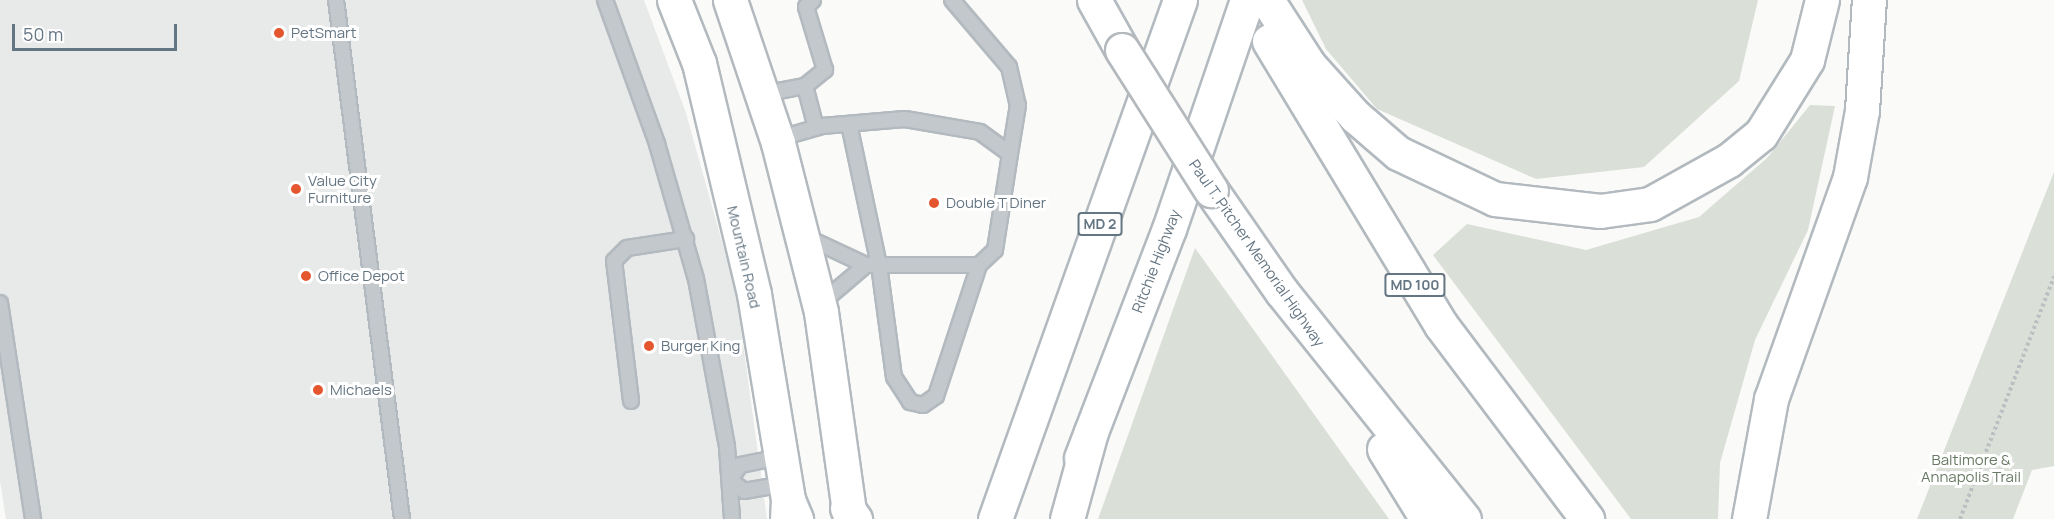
<!DOCTYPE html>
<style>
body{margin:0}
#map{position:relative;width:2054px;height:519px;overflow:hidden;background:#fafaf8;font-family:Manrope,sans-serif}
div>[style]{position:absolute}
.built>*{inset:0;background:#e8e9e9}
.green>*{inset:0;background:#dadfd7}
.path>*{height:4px;margin-top:-2px;transform-origin:0;background:repeating-linear-gradient(90deg,#bbbfc2 0 3px,transparent 0 6px)}
.roads{filter:drop-shadow(2px 0 #b3babf) drop-shadow(-2px 0 #b3babf) drop-shadow(0 2px #b3babf) drop-shadow(0 -2px #b3babf)}
.service>*{height:14px;margin:-7px;padding:0 7px;transform-origin:7px;border-radius:7px;background:#c3c8cc}
.secondary>*{height:33px;margin:-16.5px;padding:0 16.5px;transform-origin:16.5px;border-radius:16.5px;background:#fff}
.primary>*{height:33px;margin:-16.5px;padding:0 16.5px;transform-origin:16.5px;border-radius:16.5px;background:#fff}
.motorway>*{height:33px;margin:-16.5px;padding:0 16.5px;transform-origin:16.5px;border-radius:16.5px;background:#fff}
.bridges{filter:drop-shadow(2px 0 #b4b9bd) drop-shadow(-2px 0 #b4b9bd) drop-shadow(0 2px #b4b9bd) drop-shadow(0 -2px #b4b9bd)}
.motorway-bridge>*{height:33px;margin:-16.5px;padding:0 16.5px;transform-origin:16.5px;border-radius:16.5px;background:#fff}
.dots>*{width:16px;height:16px;translate:-50% -50%;box-sizing:border-box;border:3px solid #fff;border-radius:50%}
span{translate:-50% -50%;white-space:nowrap;text-align:center;line-height:1.15;-webkit-text-stroke:6px #fff;paint-order:stroke}
.shield-label span{padding:2px 4px;background:#fff;border:2px solid;border-radius:4px;-webkit-text-stroke-width:0}
.shield-label{font-size:14px;color:#657683;font-weight:700}
.poi-label{font-size:15px;color:#657683}
.left{translate:0 -50%;text-align:left}
.street-label{font-size:15px;color:#657683}
.park-label{font-size:15px;color:#687a64}
.scale{position:absolute;left:12px;top:24px;width:165px;height:27px;box-sizing:border-box;border:3px solid #657683;border-top:0;padding-left:8px;font-size:18px;line-height:21px;white-space:nowrap;color:#657683;-webkit-text-stroke:4px #fff;paint-order:stroke}
</style>
<div id="map">
<div class="built">
<i style="clip-path:polygon(0 0,644px 0,686px 113px,736px 292px,767px 519px,6px 519px,0 481px)"></i>
</div>
<div class="green">
<i style="clip-path:polygon(1302px 0,1758px 0,1739px 81px,1644px 167px,1536px 179px,1377px 109px,1326px 49px)"></i>
<i style="clip-path:polygon(1810px 105px,1835px 106px,1808px 230px,1755px 340px,1720px 463px,1718px 519px,1631px 519px,1433px 255px,1467px 224px,1586px 250px,1699px 217px,1767px 158px)"></i>
<i style="clip-path:polygon(2054px 172px,2054px 466px,2032px 470px,2013px 519px,1917px 519px)"></i>
<i style="clip-path:polygon(1195px 248px,1389px 519px,1098px 519px)"></i>
</div>
<div class="path">
<i style="left:1960px;top:519px;width:260px;rotate:-68.8deg"></i>
</div>
<div class="roads">
<div class="service">
<i style="left:336px;top:0;width:523px;rotate:82.75deg"></i>
<i style="left:605px;top:0;width:153px;rotate:70.1deg"></i>
<i style="left:657px;top:144px;width:141px;rotate:73.9deg"></i>
<i style="left:696px;top:279px;width:171px;rotate:79.5deg"></i>
<i style="left:727px;top:447px;width:72px;rotate:86deg"></i>
<i style="left:952px;top:0;width:88px;rotate:49.6deg"></i>
<i style="left:1009px;top:67px;width:39px;rotate:77deg"></i>
<i style="left:1018px;top:105px;width:50px;rotate:99.3deg"></i>
<i style="left:805px;top:86px;width:26px;rotate:-39deg"></i>
<i style="left:825px;top:70px;width:66px;rotate:-106.8deg"></i>
<i style="left:806px;top:7px;width:10px;rotate:-45deg"></i>
<i style="left:763px;top:94px;width:43px;rotate:-10.8deg"></i>
<i style="left:805px;top:86px;width:43px;rotate:75.3deg"></i>
<i style="left:849px;top:124px;width:144px;rotate:78deg"></i>
<i style="left:879px;top:265px;width:113px;rotate:82.4deg"></i>
<i style="left:894px;top:377px;width:30px;rotate:57deg"></i>
<i style="left:910px;top:402px;width:13px;rotate:13deg"></i>
<i style="left:923px;top:405px;width:16px;rotate:-35deg"></i>
<i style="left:936px;top:396px;width:138px;rotate:-71.8deg"></i>
<i style="left:777px;top:139px;width:47px;rotate:-16.1deg"></i>
<i style="left:822px;top:126px;width:83px;rotate:-4.8deg"></i>
<i style="left:905px;top:119px;width:76px;rotate:9.8deg"></i>
<i style="left:980px;top:132px;width:37px;rotate:36deg"></i>
<i style="left:1010px;top:154px;width:97px;rotate:98.9deg"></i>
<i style="left:995px;top:250px;width:22px;rotate:137deg"></i>
<i style="left:979px;top:265px;width:113px;rotate:180deg"></i>
<i style="left:804px;top:236px;width:68px;rotate:25.1deg"></i>
<i style="left:866px;top:265px;width:62px;rotate:139.6deg"></i>
<i style="left:0;top:303px;width:219px;rotate:81.3deg"></i>
<i style="left:631px;top:401px;width:141px;rotate:-96.9deg"></i>
<i style="left:614px;top:261px;width:18px;rotate:-45deg"></i>
<i style="left:627px;top:248px;width:60px;rotate:-8.7deg"></i>
<i style="left:780px;top:457px;width:41px;rotate:168.7deg"></i>
<i style="left:740px;top:465px;width:18px;rotate:124deg"></i>
<i style="left:730px;top:480px;width:18px;rotate:38deg"></i>
<i style="left:744px;top:491px;width:42px;rotate:-9.7deg"></i>
</div>
<div class="secondary">
<i style="left:674px;top:0;width:68px;rotate:68.4deg"></i>
<i style="left:699px;top:63px;width:237px;rotate:76.6deg"></i>
<i style="left:754px;top:294px;width:209px;rotate:80.6deg"></i>
<i style="left:788px;top:500px;width:21px;rotate:67deg"></i>
<i style="left:730px;top:0;width:151px;rotate:71.4deg"></i>
<i style="left:778px;top:143px;width:174px;rotate:75.7deg"></i>
<i style="left:821px;top:312px;width:209px;rotate:82deg"></i>
</div>
<div class="primary">
<i style="left:1081px;top:458px;width:245px;rotate:-69deg"></i>
<i style="left:1169px;top:229px;width:242px;rotate:-71.2deg"></i>
<i style="left:847px;top:508px;width:14px;rotate:54deg"></i>
<i style="left:787px;top:519px;width:19px;rotate:-87deg"></i>
<i style="left:995px;top:519px;width:551px;rotate:-70.38deg"></i>
</div>
<div class="motorway">
<i style="left:1094px;top:0;width:57px;rotate:60.8deg"></i>
<i style="left:1267px;top:0;width:77px;rotate:57.1deg"></i>
<i style="left:1309px;top:65px;width:69px;rotate:48deg"></i>
<i style="left:1355px;top:116px;width:57px;rotate:40.7deg"></i>
<i style="left:1398px;top:153px;width:107px;rotate:25.4deg"></i>
<i style="left:1495px;top:199px;width:106px;rotate:6.5deg"></i>
<i style="left:1600px;top:211px;width:50px;rotate:-8deg"></i>
<i style="left:1650px;top:204px;width:90px;rotate:-29.1deg"></i>
<i style="left:1729px;top:160px;width:41px;rotate:-39.1deg"></i>
<i style="left:1761px;top:134px;width:87px;rotate:-58.1deg"></i>
<i style="left:1807px;top:60px;width:62px;rotate:-76deg"></i>
<i style="left:1269px;top:41px;width:332px;rotate:58.8deg"></i>
<i style="left:1441px;top:325px;width:243px;rotate:53deg"></i>
<i style="left:1211px;top:190px;width:124px;rotate:55.2deg"></i>
<i style="left:1282px;top:292px;width:291px;rotate:51.3deg"></i>
<i style="left:1384px;top:449px;width:82px;rotate:58.4deg"></i>
<i style="left:1067px;top:519px;width:90px;rotate:-74.6deg"></i>
<i style="left:1749px;top:519px;width:122px;rotate:-79.6deg"></i>
<i style="left:1771px;top:399px;width:236px;rotate:-70.4deg"></i>
<i style="left:1850px;top:177px;width:68px;rotate:-79.8deg"></i>
<i style="left:1862px;top:110px;width:110px;rotate:-86.4deg"></i>
</div>
</div>
<div class="bridges">
<div class="motorway-bridge">
<i style="left:1122px;top:50px;width:166px;rotate:57.6deg"></i>
</div>
</div>
<div class="dots">
<i style="left:279px;top:33px;background:#e4572e"></i>
<i style="left:296px;top:189px;background:#e4572e"></i>
<i style="left:934px;top:203px;background:#e4572e"></i>
<i style="left:306px;top:276px;background:#e4572e"></i>
<i style="left:649px;top:346px;background:#e4572e"></i>
<i style="left:318px;top:390px;background:#e4572e"></i>
</div>
<div class="shield-label">
<span style="left:1100px;top:224px">MD 2</span>
<span style="left:1415px;top:285px">MD 100</span>
</div>
<div class="poi-label">
<span class="left" style="left:291px;top:33px">PetSmart</span>
<span class="left" style="left:308px;top:189px">Value City<br>Furniture</span>
<span class="left" style="left:946px;top:203px">Double T Diner</span>
<span class="left" style="left:318px;top:276px">Office Depot</span>
<span class="left" style="left:661px;top:346px">Burger King</span>
<span class="left" style="left:330px;top:390px">Michaels</span>
</div>
<div class="street-label">
<span style="left:1257px;top:253px;rotate:55deg">Paul T. Pitcher Memorial Highway</span>
<span style="left:744px;top:257px;rotate:77deg">Mountain Road</span>
<span style="left:1156px;top:261px;rotate:-69deg">Ritchie Highway</span>
</div>
<div class="park-label">
<span style="left:1971px;top:468px">Baltimore &amp;<br>Annapolis Trail</span>
</div>
<div class="scale">50 m</div>
</div>
